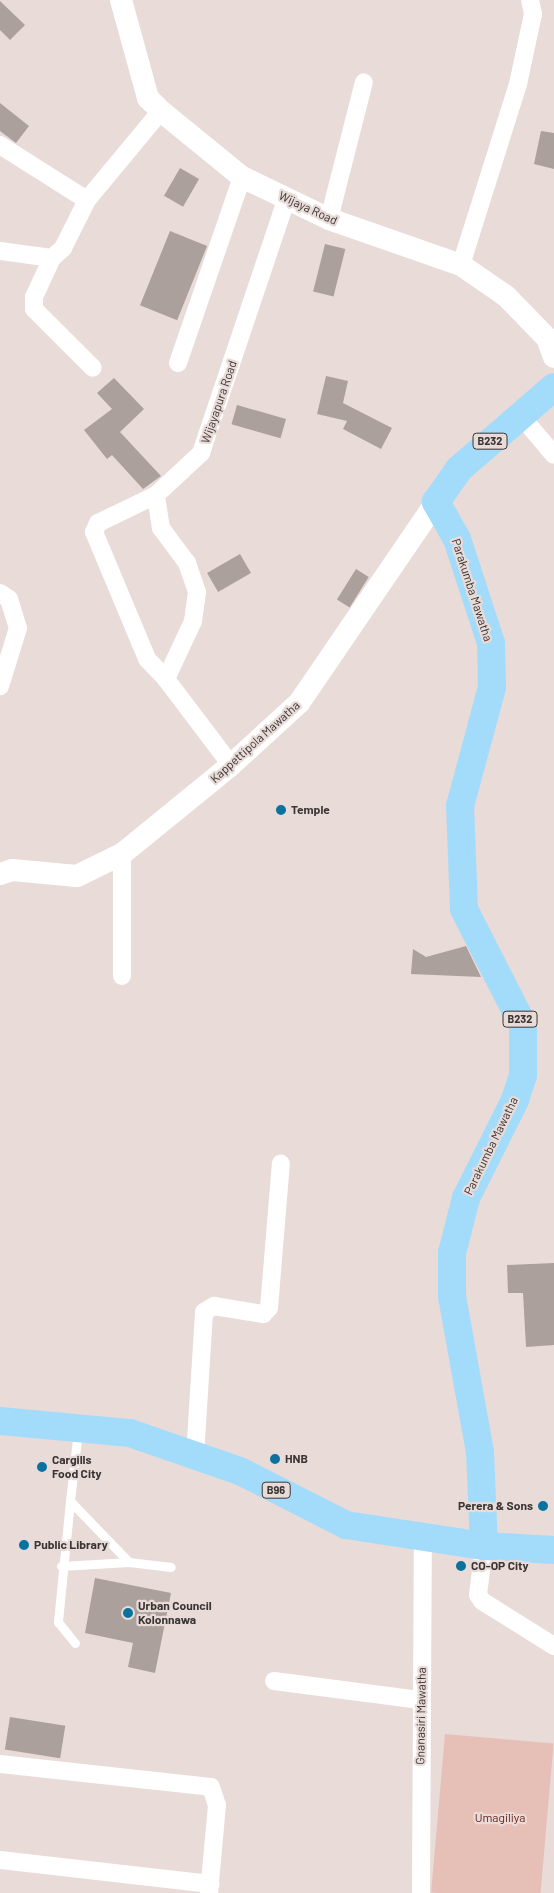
<!DOCTYPE html>
<style>
body{margin:0}
#map{position:relative;width:554px;height:1893px;overflow:hidden;background:#e8dbd8;font-family:Barlow,sans-serif}
div>[style]{position:absolute}
.green>*{inset:0;background:#e6bfb7;transform-origin:0 0}
.building>*{inset:0;background:#aca09d;transform-origin:0 0}
.service>*{height:9px;margin:-4.5px;padding:0 4.5px;transform-origin:4.5px;border-radius:4.5px;background:#fff}
.minor>*{height:18px;margin:-9px;padding:0 9px;transform-origin:9px;border-radius:9px;background:#fff}
.tertiary>*{height:22px;margin:-11px;padding:0 11px;transform-origin:11px;border-radius:11px;background:#fff}
.primary>*{height:28px;margin:-14px;padding:0 14px;transform-origin:14px;border-radius:14px;background:#a3dcfb}
.dots>*{width:14px;height:14px;translate:-50% -50%;box-sizing:border-box;border:2px solid #e8dbd8;border-radius:50%}
span{translate:-50% -50%;white-space:nowrap;text-align:center;line-height:1.15;-webkit-text-stroke:4.5px #e8dbd8;paint-order:stroke}
.shield-label span{padding:1px 4px;background:#e8dbd8;border:1px solid;border-radius:4px;-webkit-text-stroke-width:0}
.shield-label{font-size:11px;color:#3a3534;font-weight:700}
.street-label{font-size:12px;color:#3a3534}
.poi-label{font-size:12px;color:#3a3534;font-weight:700}
.left{translate:0 -50%;text-align:left}
.right{translate:-100% -50%;text-align:right}
.park-label{font-size:12px;color:#6a2114}
</style>
<div id="map">
<div class="green">
<i style="left:445px;top:1734px;width:109px;height:159px;rotate:5deg"></i>
</div>
<div class="building">
<i style="clip-path:polygon(0 1px,25px 25px,10px 40px,0 30px)"></i>
<i style="clip-path:polygon(0 103px,29px 126px,16px 143px,0 131px)"></i>
<i style="clip-path:polygon(541px 131px,554px 133px,554px 169px,534px 164px)"></i>
<i style="left:180px;top:168px;width:22px;height:32px;rotate:30deg"></i>
<i style="left:170px;top:231px;width:40px;height:80px;rotate:22deg"></i>
<i style="left:325px;top:244px;width:21px;height:49px;rotate:14deg"></i>
<i style="clip-path:polygon(326px 376px,348px 381px,343px 403px,392px 428px,381px 449px,343px 429px,347px 421px,317px 414px)"></i>
<i style="clip-path:polygon(114px 378px,144px 409px,120px 432px,161px 476px,143px 489px,112px 455px,107px 459px,84px 430px,112px 409px,97px 393px)"></i>
<i style="left:237px;top:405px;width:51px;height:20px;rotate:16deg"></i>
<i style="left:240px;top:554px;width:22px;height:38px;rotate:60deg"></i>
<i style="left:356px;top:569px;width:15px;height:36px;rotate:32deg"></i>
<i style="clip-path:polygon(466px 946px,481px 977px,411px 974px,413px 949px,426px 957px)"></i>
<i style="clip-path:polygon(554px 1263px,554px 1345px,526px 1347px,523px 1293px,508px 1293px,507px 1265px)"></i>
<i style="clip-path:polygon(95px 1578px,171px 1593px,155px 1673px,128px 1667px,133px 1643px,85px 1633px)"></i>
<i style="left:10px;top:1717px;width:56px;height:33px;rotate:9deg"></i>
</div>
<div class="service">
<i style="left:78px;top:1430px;width:71px;rotate:96.4deg"></i>
<i style="left:70px;top:1501px;width:85px;rotate:46deg"></i>
<i style="left:129px;top:1562px;width:42px;rotate:6.8deg"></i>
<i style="left:70px;top:1501px;width:122px;rotate:95.7deg"></i>
<i style="left:58px;top:1622px;width:27px;rotate:51deg"></i>
<i style="left:61px;top:1566px;width:68px;rotate:-3.4deg"></i>
</div>
<div class="minor">
<i style="left:0;top:145px;width:103px;rotate:32.3deg"></i>
<i style="left:329px;top:219px;width:141px;rotate:-75.7deg"></i>
<i style="left:0;top:251px;width:52px;rotate:7.7deg"></i>
<i style="left:52px;top:258px;width:15px;rotate:-42deg"></i>
<i style="left:63px;top:248px;width:54px;rotate:-63.4deg"></i>
<i style="left:87px;top:200px;width:116px;rotate:-50.3deg"></i>
<i style="left:52px;top:258px;width:43px;rotate:114.8deg"></i>
<i style="left:34px;top:297px;width:12px;rotate:90deg"></i>
<i style="left:34px;top:309px;width:83px;rotate:45deg"></i>
<i style="left:461px;top:265px;width:190px;rotate:-72.5deg"></i>
<i style="left:518px;top:84px;width:72px;rotate:-77.9deg"></i>
<i style="left:533px;top:14px;width:14px;rotate:-102deg"></i>
<i style="left:178px;top:363px;width:197px;rotate:-71deg"></i>
<i style="left:520px;top:415px;width:52px;rotate:49.6deg"></i>
<i style="left:156px;top:495px;width:64px;rotate:154.2deg"></i>
<i style="left:98px;top:523px;width:10px;rotate:114deg"></i>
<i style="left:94px;top:532px;width:138px;rotate:67.3deg"></i>
<i style="left:147px;top:659px;width:28px;rotate:46deg"></i>
<i style="left:0;top:593px;width:11px;rotate:34deg"></i>
<i style="left:9px;top:599px;width:30px;rotate:73deg"></i>
<i style="left:18px;top:628px;width:61px;rotate:107.2deg"></i>
<i style="left:231px;top:765px;width:108px;rotate:-127.1deg"></i>
<i style="left:166px;top:679px;width:64px;rotate:-65deg"></i>
<i style="left:193px;top:621px;width:29px;rotate:-82deg"></i>
<i style="left:197px;top:592px;width:31px;rotate:-109deg"></i>
<i style="left:187px;top:563px;width:44px;rotate:-126.6deg"></i>
<i style="left:161px;top:528px;width:33px;rotate:-99deg"></i>
<i style="left:156px;top:495px;width:62px;rotate:-43deg"></i>
<i style="left:201px;top:453px;width:269px;rotate:-71.4deg"></i>
<i style="left:122px;top:854px;width:122px;rotate:90deg"></i>
<i style="left:195px;top:1456px;width:144px;rotate:-86.4deg"></i>
<i style="left:204px;top:1312px;width:12px;rotate:-31deg"></i>
<i style="left:214px;top:1306px;width:50px;rotate:9.3deg"></i>
<i style="left:263px;top:1314px;width:8px;rotate:-45deg"></i>
<i style="left:269px;top:1308px;width:145px;rotate:-85.3deg"></i>
<i style="left:484px;top:1546px;width:49px;rotate:97deg"></i>
<i style="left:478px;top:1595px;width:7px;rotate:56deg"></i>
<i style="left:482px;top:1601px;width:85px;rotate:32deg"></i>
<i style="left:274px;top:1681px;width:148px;rotate:7.4deg"></i>
<i style="left:0;top:1764px;width:212px;rotate:6.2deg"></i>
<i style="left:211px;top:1787px;width:19px;rotate:72deg"></i>
<i style="left:217px;top:1805px;width:88px;rotate:95.2deg"></i>
<i style="left:0;top:1860px;width:212px;rotate:6.5deg"></i>
<i style="left:421px;top:1893px;width:355px;rotate:-89.7deg"></i>
</div>
<div class="tertiary">
<i style="left:121px;top:0;width:102px;rotate:74.6deg"></i>
<i style="left:148px;top:98px;width:18px;rotate:45deg"></i>
<i style="left:161px;top:111px;width:104px;rotate:39.2deg"></i>
<i style="left:242px;top:177px;width:97px;rotate:25.8deg"></i>
<i style="left:329px;top:219px;width:140px;rotate:19.2deg"></i>
<i style="left:461px;top:265px;width:55px;rotate:34.6deg"></i>
<i style="left:506px;top:296px;width:59px;rotate:45.7deg"></i>
<i style="left:547px;top:338px;width:20px;rotate:70deg"></i>
<i style="left:0;top:874px;width:13px;rotate:-18deg"></i>
<i style="left:12px;top:870px;width:65px;rotate:5.3deg"></i>
<i style="left:77px;top:876px;width:50px;rotate:-26.1deg"></i>
<i style="left:122px;top:854px;width:141px;rotate:-39.2deg"></i>
<i style="left:231px;top:765px;width:92px;rotate:-42.4deg"></i>
<i style="left:299px;top:703px;width:243px;rotate:-55.7deg"></i>
</div>
<div class="primary">
<i style="left:0;top:1421px;width:131px;rotate:5.3deg"></i>
<i style="left:130px;top:1433px;width:116px;rotate:19.1deg"></i>
<i style="left:240px;top:1471px;width:119px;rotate:27deg"></i>
<i style="left:346px;top:1525px;width:140px;rotate:8.7deg"></i>
<i style="left:484px;top:1546px;width:70px;rotate:3.3deg"></i>
<i style="left:484px;top:1546px;width:94px;rotate:-92.4deg"></i>
<i style="left:480px;top:1452px;width:158px;rotate:-100.2deg"></i>
<i style="left:452px;top:1296px;width:43px;rotate:-90deg"></i>
<i style="left:452px;top:1253px;width:57px;rotate:-75.7deg"></i>
<i style="left:466px;top:1198px;width:110px;rotate:-63.4deg"></i>
<i style="left:515px;top:1100px;width:26px;rotate:-72deg"></i>
<i style="left:523px;top:1075px;width:50px;rotate:-90deg"></i>
<i style="left:523px;top:1025px;width:130px;rotate:-117deg"></i>
<i style="left:464px;top:909px;width:103px;rotate:-92.2deg"></i>
<i style="left:460px;top:806px;width:123px;rotate:-74.9deg"></i>
<i style="left:492px;top:687px;width:44px;rotate:-91.3deg"></i>
<i style="left:491px;top:643px;width:109px;rotate:-108.1deg"></i>
<i style="left:457px;top:539px;width:43px;rotate:-119.6deg"></i>
<i style="left:436px;top:502px;width:40px;rotate:-55.1deg"></i>
<i style="left:459px;top:469px;width:125px;rotate:-40.8deg"></i>
</div>
<div class="dots">
<i style="left:281px;top:810px;background:#0b719e"></i>
<i style="left:275px;top:1459px;background:#0b719e"></i>
<i style="left:42px;top:1467px;background:#0b719e"></i>
<i style="left:543px;top:1506px;background:#0b719e"></i>
<i style="left:24px;top:1545px;background:#0b719e"></i>
<i style="left:461px;top:1566px;background:#0b719e"></i>
<i style="left:128px;top:1613px;background:#0b719e"></i>
</div>
<div class="shield-label">
<span style="left:490px;top:441px">B232</span>
<span style="left:520px;top:1019px">B232</span>
<span style="left:276px;top:1490px">B96</span>
</div>
<div class="street-label">
<span style="left:308px;top:208px;rotate:25deg">Wijaya Road</span>
<span style="left:219px;top:402px;rotate:-71deg">Wijayapura Road</span>
<span style="left:472px;top:590px;rotate:72deg">Parakumba Mawatha</span>
<span style="left:255px;top:742px;rotate:-42deg">Kappettipola Mawatha</span>
<span style="left:491px;top:1146px;rotate:-64deg">Parakumba Mawatha</span>
<span style="left:421px;top:1716px;rotate:-89deg">Gnanasiri Mawatha</span>
</div>
<div class="poi-label">
<span class="left" style="left:291px;top:810px">Temple</span>
<span class="left" style="left:285px;top:1459px">HNB</span>
<span class="left" style="left:52px;top:1467px">Cargills<br>Food City</span>
<span class="right" style="left:533px;top:1506px">Perera &amp; Sons</span>
<span class="left" style="left:34px;top:1545px">Public Library</span>
<span class="left" style="left:471px;top:1566px">CO-OP City</span>
<span class="left" style="left:138px;top:1613px">Urban Council<br>Kolonnawa</span>
</div>
<div class="park-label">
<span style="left:500px;top:1818px">Umagiliya</span>
</div>
</div>
